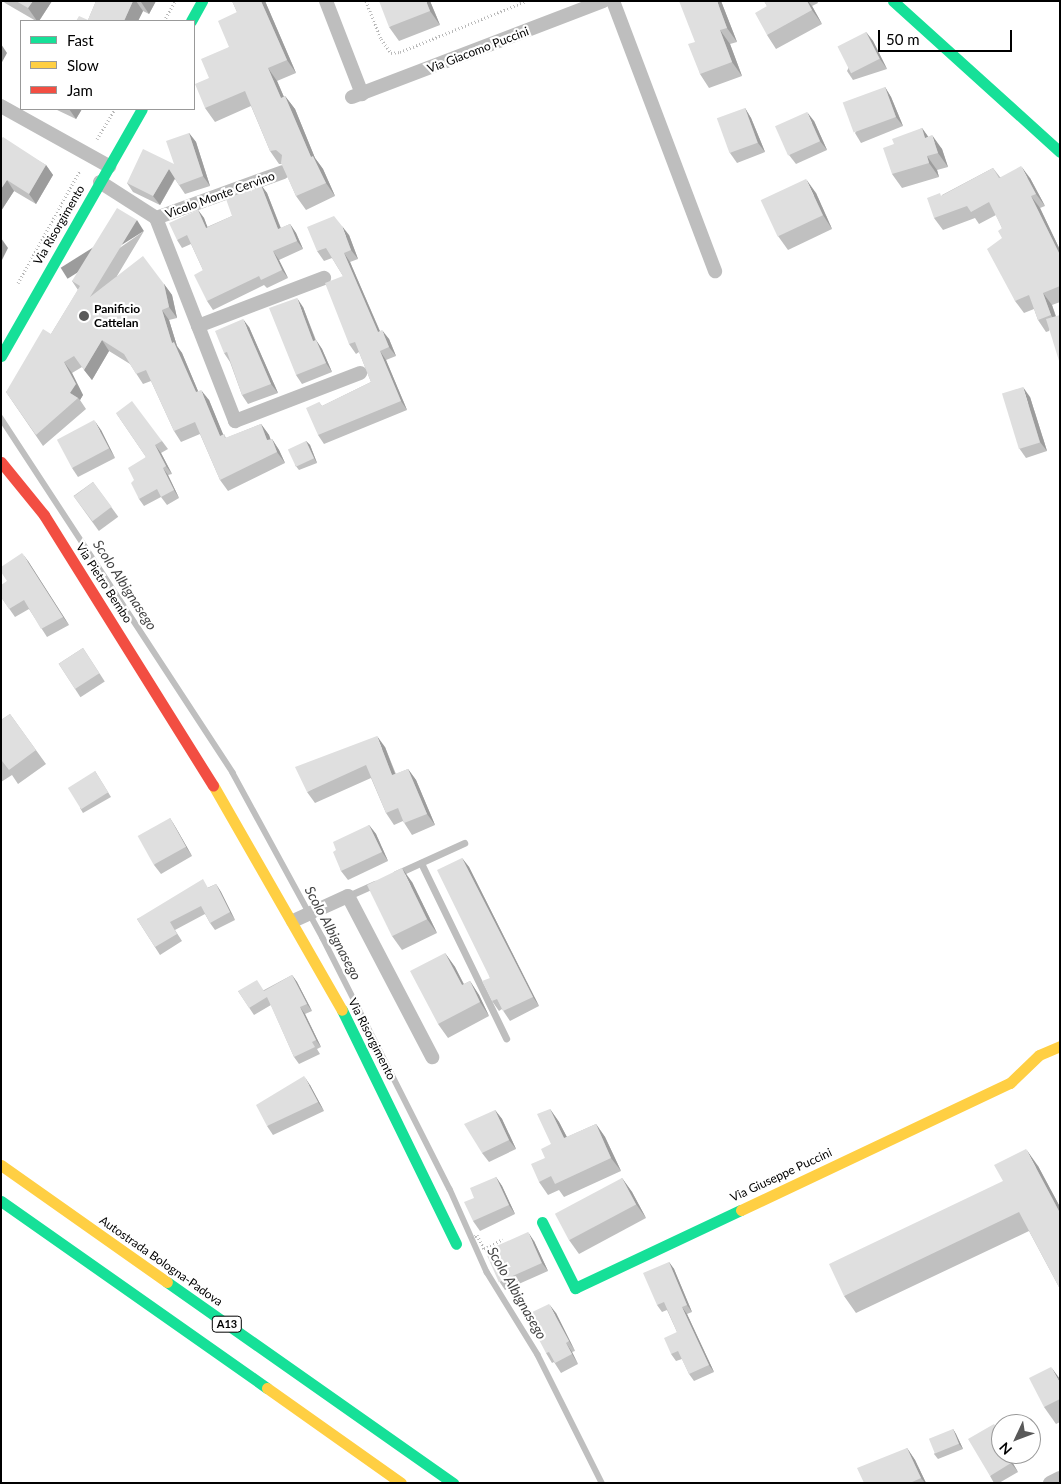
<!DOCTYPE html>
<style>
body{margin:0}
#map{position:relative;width:1061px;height:1484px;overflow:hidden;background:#fff;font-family:Lato,sans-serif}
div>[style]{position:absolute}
.stream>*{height:5.5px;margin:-2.75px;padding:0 2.75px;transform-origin:2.75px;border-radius:2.75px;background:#bfbfbf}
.path>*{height:3px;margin-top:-1.5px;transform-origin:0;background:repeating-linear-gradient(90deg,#b9b9b9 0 1px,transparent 0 3.5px)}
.lane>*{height:7px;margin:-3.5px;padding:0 3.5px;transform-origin:3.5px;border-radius:3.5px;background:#bebebe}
.street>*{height:14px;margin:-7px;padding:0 7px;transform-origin:7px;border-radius:7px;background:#bebebe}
.fast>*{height:11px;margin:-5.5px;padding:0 5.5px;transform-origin:5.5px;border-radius:5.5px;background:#16e098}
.slow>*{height:11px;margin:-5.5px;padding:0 5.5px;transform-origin:5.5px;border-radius:5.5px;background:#ffcf43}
.jam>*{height:11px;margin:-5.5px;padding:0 5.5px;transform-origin:5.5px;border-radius:5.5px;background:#f24e42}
.wall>*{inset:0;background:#c0c0c0;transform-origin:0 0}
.shaded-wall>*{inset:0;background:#9c9c9c;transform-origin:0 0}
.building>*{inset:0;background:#dfdfdf;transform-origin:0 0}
.dots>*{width:14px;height:14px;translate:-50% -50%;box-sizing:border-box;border:2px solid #fff;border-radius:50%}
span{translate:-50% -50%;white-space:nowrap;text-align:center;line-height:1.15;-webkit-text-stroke:4.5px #fff;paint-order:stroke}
.shield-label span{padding:1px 4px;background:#fff;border:1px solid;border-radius:4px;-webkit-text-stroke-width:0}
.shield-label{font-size:11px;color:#000;font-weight:700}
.street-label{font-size:12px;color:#000}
.poi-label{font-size:12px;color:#000;font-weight:700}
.left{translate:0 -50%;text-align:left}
.water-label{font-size:14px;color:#444;font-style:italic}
.frame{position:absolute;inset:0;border:2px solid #000;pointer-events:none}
.legend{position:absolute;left:20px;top:20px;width:175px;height:90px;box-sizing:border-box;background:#fff;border:1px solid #999;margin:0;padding:6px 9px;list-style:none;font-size:15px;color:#000}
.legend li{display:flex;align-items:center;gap:10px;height:25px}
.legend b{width:25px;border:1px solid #999}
.north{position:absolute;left:991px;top:1414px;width:50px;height:50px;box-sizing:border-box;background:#fff;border:1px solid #999;border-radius:50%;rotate:227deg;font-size:14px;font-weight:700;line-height:20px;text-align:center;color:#000}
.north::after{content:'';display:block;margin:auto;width:18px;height:22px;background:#595959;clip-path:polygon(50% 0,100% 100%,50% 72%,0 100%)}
.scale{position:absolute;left:878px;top:30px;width:134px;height:22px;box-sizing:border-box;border:2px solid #000;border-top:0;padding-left:6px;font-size:15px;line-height:18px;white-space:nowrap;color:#000;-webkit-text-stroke:4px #fff;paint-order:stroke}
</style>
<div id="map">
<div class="stream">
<i style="left:1px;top:418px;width:424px;rotate:56.8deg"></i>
<i style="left:233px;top:773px;width:188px;rotate:61.4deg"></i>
<i style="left:323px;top:938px;width:281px;rotate:63.2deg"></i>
<i style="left:450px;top:1189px;width:91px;rotate:66deg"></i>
<i style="left:487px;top:1272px;width:97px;rotate:58.4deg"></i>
<i style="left:538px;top:1355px;width:143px;rotate:63.4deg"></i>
</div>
<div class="path">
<i style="left:366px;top:1px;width:41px;rotate:68.5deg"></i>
<i style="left:381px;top:39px;width:17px;rotate:54deg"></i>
<i style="left:391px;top:53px;width:9px;rotate:-6deg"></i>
<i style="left:400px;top:52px;width:136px;rotate:-22deg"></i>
<i style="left:164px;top:21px;width:23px;rotate:-61deg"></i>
<i style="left:97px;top:139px;width:35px;rotate:-59deg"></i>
<i style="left:18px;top:283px;width:129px;rotate:-61.2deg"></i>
<i style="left:472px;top:1238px;width:6px;rotate:-31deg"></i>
<i style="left:477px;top:1235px;width:16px;rotate:63deg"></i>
<i style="left:484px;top:1249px;width:21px;rotate:-28deg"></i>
</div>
<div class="lane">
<i style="left:421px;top:863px;width:195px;rotate:64.1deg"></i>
<i style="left:396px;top:874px;width:75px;rotate:-24.5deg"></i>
<i style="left:348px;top:896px;width:30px;rotate:-24deg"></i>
</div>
<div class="street">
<i style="left:326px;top:1px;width:100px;rotate:68.8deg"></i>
<i style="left:613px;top:1px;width:289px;rotate:69.3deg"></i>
<i style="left:352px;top:97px;width:269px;rotate:-20.9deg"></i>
<i style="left:1px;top:106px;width:124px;rotate:29.1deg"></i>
<i style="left:100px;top:182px;width:67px;rotate:32.7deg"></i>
<i style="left:156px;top:218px;width:218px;rotate:68.7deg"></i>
<i style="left:235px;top:421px;width:134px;rotate:-21deg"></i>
<i style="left:156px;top:218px;width:135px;rotate:-19.9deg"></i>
<i style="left:198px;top:326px;width:135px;rotate:-20.9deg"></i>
<i style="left:293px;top:921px;width:60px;rotate:-24.4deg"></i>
<i style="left:348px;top:896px;width:182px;rotate:62.4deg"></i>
<i style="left:1050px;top:1483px;width:11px;rotate:-27deg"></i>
</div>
<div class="fast">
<i style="left:893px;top:1px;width:225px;rotate:42.1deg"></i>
<i style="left:191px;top:21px;width:23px;rotate:-61deg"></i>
<i style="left:1px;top:356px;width:284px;rotate:-60.3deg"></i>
<i style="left:342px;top:1010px;width:260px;rotate:64deg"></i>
<i style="left:1px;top:1201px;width:325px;rotate:35.1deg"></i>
<i style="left:542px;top:1222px;width:74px;rotate:63.4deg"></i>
<i style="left:575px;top:1288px;width:183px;rotate:-25.2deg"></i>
<i style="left:167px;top:1282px;width:350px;rotate:35.1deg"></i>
</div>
<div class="slow">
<i style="left:213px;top:785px;width:259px;rotate:60.2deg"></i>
<i style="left:1px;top:1165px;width:203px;rotate:35.2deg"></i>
<i style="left:741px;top:1210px;width:297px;rotate:-25.3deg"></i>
<i style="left:1010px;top:1083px;width:40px;rotate:-44deg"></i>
<i style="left:1039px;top:1055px;width:23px;rotate:-23deg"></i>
<i style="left:267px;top:1388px;width:164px;rotate:35.3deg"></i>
</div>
<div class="jam">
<i style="left:1px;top:462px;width:68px;rotate:50.9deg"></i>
<i style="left:44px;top:515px;width:319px;rotate:58deg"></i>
</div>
<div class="wall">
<i style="clip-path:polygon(3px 1px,52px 1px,39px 21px,36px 21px,5px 3px)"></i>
<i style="clip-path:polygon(96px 1px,156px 1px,149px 14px,143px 11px,138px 21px,76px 21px,88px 20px)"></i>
<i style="clip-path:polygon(232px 1px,265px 1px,296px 73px,277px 81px,284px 97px,285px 96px,295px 109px,315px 158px,323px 169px,335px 196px,306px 210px,296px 196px,282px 164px,279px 164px,270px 151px,251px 106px,215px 122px,205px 108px,209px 78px,229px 47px,237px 12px)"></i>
<i style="clip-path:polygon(430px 1px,440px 25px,399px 41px,389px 27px)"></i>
<i style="clip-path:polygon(721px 1px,737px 42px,730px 44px,742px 76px,709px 88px,700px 74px,695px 42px)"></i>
<i style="clip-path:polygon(764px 1px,817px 1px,818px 3px,812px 6px,822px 24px,776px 49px,767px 35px,767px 6px)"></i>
<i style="clip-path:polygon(866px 32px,873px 41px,887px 69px,853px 80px,847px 71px)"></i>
<i style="clip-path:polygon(885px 87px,891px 97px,903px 126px,861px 143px,855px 133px)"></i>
<i style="clip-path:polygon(745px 108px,751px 118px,765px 152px,737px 163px,730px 153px)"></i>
<i style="clip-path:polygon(55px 109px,82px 109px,76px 119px)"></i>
<i style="clip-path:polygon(814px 121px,827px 150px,796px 164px,789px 155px)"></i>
<i style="clip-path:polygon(922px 128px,928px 137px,942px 149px,948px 167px,937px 170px,939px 177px,902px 188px,892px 174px,894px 144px)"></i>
<i style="clip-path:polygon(189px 133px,196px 142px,210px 186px,185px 194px,175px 179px,160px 205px,133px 192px,127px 183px,174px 164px)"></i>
<i style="clip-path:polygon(1px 139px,46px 165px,53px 175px,36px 204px,14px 191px,1px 211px)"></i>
<i style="clip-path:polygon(993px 168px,1000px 177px,1030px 178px,1045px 206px,1040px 208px,1060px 250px,1060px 302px,1052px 305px,1056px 316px,1049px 331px,1046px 332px,1038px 320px,1034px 309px,1024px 313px,1015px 301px,1002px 238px,1002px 228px,996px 215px,979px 224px,975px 218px,943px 230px,934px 218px,942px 195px)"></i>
<i style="clip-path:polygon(261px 185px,267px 193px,281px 228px,290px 224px,296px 233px,303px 249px,279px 260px,288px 278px,267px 288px,264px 285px,213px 310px,207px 301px,203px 270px,191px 244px,182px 248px,177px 240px,198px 210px,204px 218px,207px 227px,232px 216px)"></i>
<i style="clip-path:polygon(816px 193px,832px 229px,788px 250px,778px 236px)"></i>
<i style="clip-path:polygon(144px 231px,117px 276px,164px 284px,172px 295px,177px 318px,169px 320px,177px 346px,182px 353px,198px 391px,209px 400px,223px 435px,224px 434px,226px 438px,261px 424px,269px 435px,270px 439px,272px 439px,279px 450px,285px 463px,228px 491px,220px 480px,200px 434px,181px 442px,174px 431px,151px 381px,143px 384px,130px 364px,109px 351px,92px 380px,82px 367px,72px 373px,83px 395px,80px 400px,86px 409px,43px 446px,6px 392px,51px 334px,78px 290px,72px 281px)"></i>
<i style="clip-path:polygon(349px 235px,358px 259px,350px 262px,380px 331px,389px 339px,396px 356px,386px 360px,407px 410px,324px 444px,318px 435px,319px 402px,322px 406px,371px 382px,359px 352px,356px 354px,349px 344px,343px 276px,332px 258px,324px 261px,317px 251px)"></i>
<i style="clip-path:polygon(303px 307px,316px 340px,322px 349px,332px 372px,302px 384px,296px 375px)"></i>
<i style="clip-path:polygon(249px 327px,278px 393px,248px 404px,242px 395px,230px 362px,224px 353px)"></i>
<i style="clip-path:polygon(1030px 397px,1047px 451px,1026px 458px,1019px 448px)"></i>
<i style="clip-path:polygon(116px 413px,162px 441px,168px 449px,161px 453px,172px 474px,168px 475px,179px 498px,167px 505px,161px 497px,144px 506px,139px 499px,134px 480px,146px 457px)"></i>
<i style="clip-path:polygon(101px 430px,115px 458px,78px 477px,72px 468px)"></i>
<i style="clip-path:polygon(306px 441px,310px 445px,317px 463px,299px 470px,295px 465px)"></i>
<i style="left:93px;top:482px;width:43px;height:24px;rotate:54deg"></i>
<i style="clip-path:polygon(28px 561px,69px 625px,47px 637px,29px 609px,15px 617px,1px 597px,7px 581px)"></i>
<i style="left:83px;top:648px;width:40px;height:29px;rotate:57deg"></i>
<i style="clip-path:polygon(10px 714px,46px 764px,18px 784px,12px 775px,1px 782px,1px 720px)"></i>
<i style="clip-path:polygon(385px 747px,396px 774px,408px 769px,416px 780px,435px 825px,412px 835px,403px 821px,394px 825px,386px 813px,371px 778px,315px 803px,307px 792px)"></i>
<i style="clip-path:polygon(95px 771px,111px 797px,83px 813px,80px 808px)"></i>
<i style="clip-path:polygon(170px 818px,176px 828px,192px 856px,161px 874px,154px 865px)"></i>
<i style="clip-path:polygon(369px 825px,376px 834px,388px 861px,348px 880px,341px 871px,336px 850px)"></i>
<i style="clip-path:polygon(462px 858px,469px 867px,539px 1006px,510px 1021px,502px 1009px,499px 1011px,492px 1001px,490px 978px)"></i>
<i style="clip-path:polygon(412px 882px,437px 933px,402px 950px,392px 936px)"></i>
<i style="clip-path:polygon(216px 884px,221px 892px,235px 920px,215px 930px,210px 923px,205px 914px,175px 930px,182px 941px,160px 955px,137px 919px)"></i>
<i style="clip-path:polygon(445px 953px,455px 967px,464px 984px,470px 981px,479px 995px,489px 1016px,448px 1038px,438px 1024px)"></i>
<i style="clip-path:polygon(292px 975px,297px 982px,312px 1011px,305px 1014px,321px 1047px,317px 1049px,320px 1054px,299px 1064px,294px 1057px,271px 1005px,254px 1015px,238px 991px,264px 990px)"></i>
<i style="clip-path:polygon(310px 1085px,324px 1111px,273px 1135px,267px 1126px)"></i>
<i style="clip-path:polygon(550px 1109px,559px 1122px,567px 1137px,596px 1124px,605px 1137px,621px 1171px,564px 1197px,559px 1190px,548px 1195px,539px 1182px,551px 1144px)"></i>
<i style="clip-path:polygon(495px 1110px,502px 1119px,516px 1149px,489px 1162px,482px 1153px)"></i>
<i style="clip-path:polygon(1038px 1166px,1060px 1207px,1060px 1289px,1029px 1231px,856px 1313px,844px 1296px)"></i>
<i style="clip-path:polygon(496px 1177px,502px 1186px,515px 1214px,480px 1231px,473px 1221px,474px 1198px)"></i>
<i style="clip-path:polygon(622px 1178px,632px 1192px,646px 1218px,579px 1254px,569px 1240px)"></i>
<i style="clip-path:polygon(534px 1241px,548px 1271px,505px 1290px,499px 1281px)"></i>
<i style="clip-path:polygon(669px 1262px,674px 1269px,692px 1312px,687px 1314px,714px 1372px,694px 1381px,689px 1374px,682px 1359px,676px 1361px,671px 1354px,677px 1332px,667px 1310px,662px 1312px,657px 1305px)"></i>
<i style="clip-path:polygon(556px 1313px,575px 1351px,572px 1352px,578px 1364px,561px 1373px,554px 1362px,552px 1363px,546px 1353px)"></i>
<i style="clip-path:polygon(1060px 1379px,1060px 1422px,1056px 1424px,1044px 1407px)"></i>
<i style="clip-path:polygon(953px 1429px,956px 1434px,963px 1449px,938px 1459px,934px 1454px)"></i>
<i style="clip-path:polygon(907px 1448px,915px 1460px,926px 1483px,864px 1483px)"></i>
<i style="clip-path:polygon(1001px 1454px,1012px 1454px,1009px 1456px,1018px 1472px,999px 1483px,994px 1483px,990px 1476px)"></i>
</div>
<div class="shaded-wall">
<i style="clip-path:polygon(33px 1px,52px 1px,39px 21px,37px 21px,28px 8px)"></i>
<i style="clip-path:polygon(133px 1px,136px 1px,143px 11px,138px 21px,124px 21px)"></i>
<i style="clip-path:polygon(141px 1px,156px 1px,149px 14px,141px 2px)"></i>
<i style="clip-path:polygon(261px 1px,265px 1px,296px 73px,287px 60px)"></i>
<i style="clip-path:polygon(426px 1px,430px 1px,440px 25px,430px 11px)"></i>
<i style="clip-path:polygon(717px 1px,721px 1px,737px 42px,727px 28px)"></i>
<i style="clip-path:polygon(807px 1px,808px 1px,812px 6px,822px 24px,812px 10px)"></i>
<i style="clip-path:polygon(720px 30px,730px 44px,742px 76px,732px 62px)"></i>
<i style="clip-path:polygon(866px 32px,873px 41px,887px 69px,880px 59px)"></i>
<i style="clip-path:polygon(1px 44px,7px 53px,1px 64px)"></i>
<i style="clip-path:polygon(268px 68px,277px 81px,290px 111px,281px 98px)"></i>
<i style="clip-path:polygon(885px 87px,891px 97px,903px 126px,896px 117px)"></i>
<i style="clip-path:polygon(285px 96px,295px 109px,315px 158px,323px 169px,335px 196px,326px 183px,311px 157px)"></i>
<i style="clip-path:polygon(745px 108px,751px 118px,765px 152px,758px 143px)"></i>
<i style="clip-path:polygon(69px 109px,82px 109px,76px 119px)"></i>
<i style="clip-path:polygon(807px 112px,814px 121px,827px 150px,820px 141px)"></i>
<i style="clip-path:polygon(922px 128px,932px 142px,925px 138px)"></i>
<i style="clip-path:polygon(189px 133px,196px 142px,210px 186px,203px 176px)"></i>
<i style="clip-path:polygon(932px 135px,942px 149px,948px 167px,938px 153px)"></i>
<i style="clip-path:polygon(927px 156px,937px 170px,939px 177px,929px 163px)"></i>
<i style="clip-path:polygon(46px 165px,53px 175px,36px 204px,29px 194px)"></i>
<i style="clip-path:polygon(1021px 166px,1030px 178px,1045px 206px,1036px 194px)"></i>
<i style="clip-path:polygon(169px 169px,175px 178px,160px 205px,153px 196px)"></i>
<i style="clip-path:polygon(806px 179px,816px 193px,832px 229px,823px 215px)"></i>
<i style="clip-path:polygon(7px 180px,14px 191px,1px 211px,1px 189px)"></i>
<i style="clip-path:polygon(261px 185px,267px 193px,284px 237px,278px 229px)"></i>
<i style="clip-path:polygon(1031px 196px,1040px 208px,1060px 250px,1060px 255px)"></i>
<i style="clip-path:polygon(198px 210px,204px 218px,211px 236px,206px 228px)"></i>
<i style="left:137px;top:220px;width:13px;height:90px;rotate:58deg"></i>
<i style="clip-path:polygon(290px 224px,296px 233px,303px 249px,297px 241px)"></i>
<i style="clip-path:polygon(342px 226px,349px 235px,358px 259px,351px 250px)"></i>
<i style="clip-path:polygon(1px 238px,8px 248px,1px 262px)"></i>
<i style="clip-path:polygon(273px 251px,279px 260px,288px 278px,282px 270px)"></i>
<i style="clip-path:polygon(344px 253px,350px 262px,384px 341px,378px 332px)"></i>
<i style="clip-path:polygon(164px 284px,172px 295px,177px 318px,169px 307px)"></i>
<i style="clip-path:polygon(1043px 293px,1052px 305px,1059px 327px,1051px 315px)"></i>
<i style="clip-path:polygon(297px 298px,303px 307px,319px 350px,313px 341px)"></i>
<i style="clip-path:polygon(162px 310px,169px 320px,177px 346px,182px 353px,203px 403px,196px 392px,172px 343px)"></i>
<i style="clip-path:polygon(243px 319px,249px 327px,278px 393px,271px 384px)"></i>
<i style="clip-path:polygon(382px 330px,389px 339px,396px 356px,389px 347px)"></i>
<i style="clip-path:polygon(102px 340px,109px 351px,92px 380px,84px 370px)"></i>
<i style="clip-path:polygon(316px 340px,322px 349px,332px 372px,326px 363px)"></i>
<i style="clip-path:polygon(380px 351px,386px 360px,407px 410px,401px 401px)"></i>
<i style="clip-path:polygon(64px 362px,72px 373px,83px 395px,80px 400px,78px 398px,70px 393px)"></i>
<i style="clip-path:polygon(1023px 387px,1030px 397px,1047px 451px,1040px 442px)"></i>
<i style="clip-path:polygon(201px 390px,209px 400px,228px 446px,220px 436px)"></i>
<i style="clip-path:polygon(94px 420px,101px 430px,115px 458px,109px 448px)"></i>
<i style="clip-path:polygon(261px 424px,269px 435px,275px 451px,267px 440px)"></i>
<i style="clip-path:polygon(272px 439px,279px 450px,285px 463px,277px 452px)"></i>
<i style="clip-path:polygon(306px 441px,310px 445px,317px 463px,314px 458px)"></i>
<i style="clip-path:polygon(155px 445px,161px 453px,172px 474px,166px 466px)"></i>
<i style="clip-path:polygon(163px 468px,168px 475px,179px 498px,174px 490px)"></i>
<i style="clip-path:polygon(22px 553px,28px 561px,69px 625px,63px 617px)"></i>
<i style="clip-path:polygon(377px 736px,385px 747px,400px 787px,392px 775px)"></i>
<i style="clip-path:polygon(408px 769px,416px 780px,435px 825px,427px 814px)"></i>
<i style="clip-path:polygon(170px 818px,176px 828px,192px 856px,186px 847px)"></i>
<i style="clip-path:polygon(369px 825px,376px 834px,388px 861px,382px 852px)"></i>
<i style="clip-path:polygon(462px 858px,469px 867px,539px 1006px,533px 997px)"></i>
<i style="clip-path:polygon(402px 868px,412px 882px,437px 933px,427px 919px)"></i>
<i style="clip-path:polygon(216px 884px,221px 892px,235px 920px,230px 912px)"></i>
<i style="clip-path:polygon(445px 953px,455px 967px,471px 999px,462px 985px)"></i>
<i style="clip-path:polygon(292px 975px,297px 982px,312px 1011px,307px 1004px)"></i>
<i style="clip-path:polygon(470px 981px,479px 995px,489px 1016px,480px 1002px)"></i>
<i style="clip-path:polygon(300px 1007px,305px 1014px,321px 1047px,316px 1040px)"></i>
<i style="clip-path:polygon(304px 1076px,310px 1085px,324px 1111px,318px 1102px)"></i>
<i style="clip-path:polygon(550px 1109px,559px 1122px,574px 1151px,564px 1138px)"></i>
<i style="clip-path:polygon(495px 1110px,502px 1119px,516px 1149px,509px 1140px)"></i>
<i style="clip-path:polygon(596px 1124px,605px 1137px,621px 1171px,611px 1158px)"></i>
<i style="clip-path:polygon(1026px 1149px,1038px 1166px,1060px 1207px,1060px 1213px)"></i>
<i style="clip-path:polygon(496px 1177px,502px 1186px,515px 1214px,509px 1205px)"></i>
<i style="clip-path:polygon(622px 1178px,632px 1192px,646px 1218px,636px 1204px)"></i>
<i style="clip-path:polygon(528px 1232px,534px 1241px,548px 1271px,542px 1263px)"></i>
<i style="clip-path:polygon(669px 1262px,674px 1269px,692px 1312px,687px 1305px)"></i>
<i style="clip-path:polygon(549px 1304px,556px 1313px,575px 1351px,569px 1341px)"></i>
<i style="clip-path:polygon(682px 1307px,687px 1314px,714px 1372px,709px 1365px)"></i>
<i style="clip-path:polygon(566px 1343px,572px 1352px,578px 1364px,572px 1354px)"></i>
<i style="clip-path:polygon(1051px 1367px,1060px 1379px,1060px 1383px)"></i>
<i style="clip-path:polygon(953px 1429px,956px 1434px,963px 1449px,959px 1444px)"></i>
<i style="clip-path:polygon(907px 1448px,915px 1460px,926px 1483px,925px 1483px,921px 1478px)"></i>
<i style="clip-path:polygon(1006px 1454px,1007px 1454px,1018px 1472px,1011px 1463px)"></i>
</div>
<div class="building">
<i style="clip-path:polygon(16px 1px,33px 1px,28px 8px)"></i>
<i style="clip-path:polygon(96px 1px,133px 1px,124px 21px,76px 21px,79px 16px,88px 20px)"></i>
<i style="clip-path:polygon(232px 1px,261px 1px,287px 60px,268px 68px,281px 98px,285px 96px,311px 157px,313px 156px,326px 183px,296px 196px,281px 163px,282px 155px,276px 150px,270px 151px,245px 91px,205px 108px,195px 84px,209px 78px,201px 59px,229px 47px,218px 21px,237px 12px)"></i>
<i style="clip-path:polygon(379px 1px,426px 1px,430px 11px,389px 27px)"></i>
<i style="clip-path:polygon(679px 1px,717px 1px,727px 28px,720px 30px,732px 62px,700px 74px,688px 44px,695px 42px)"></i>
<i style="clip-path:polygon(764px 1px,807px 1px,812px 10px,767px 35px,755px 13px,767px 6px)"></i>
<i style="left:866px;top:32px;width:30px;height:32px;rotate:63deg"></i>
<i style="left:885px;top:87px;width:32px;height:45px;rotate:70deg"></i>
<i style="left:745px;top:108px;width:37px;height:30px;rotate:70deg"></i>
<i style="left:807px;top:112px;width:32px;height:35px;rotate:66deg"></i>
<i style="clip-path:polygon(922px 128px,925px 138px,932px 135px,938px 153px,927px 156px,929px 163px,892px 174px,883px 148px,894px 144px,892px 139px)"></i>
<i style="clip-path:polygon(189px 133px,203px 176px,179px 185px,169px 169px,153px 196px,127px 183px,143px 149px,174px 164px,166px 141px)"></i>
<i style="clip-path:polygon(3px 137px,46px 165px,29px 194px,7px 180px,1px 189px,1px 139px)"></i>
<i style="clip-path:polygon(1021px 166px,1036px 194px,1031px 196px,1060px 255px,1060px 286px,1043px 293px,1051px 315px,1038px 320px,1029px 295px,1015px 301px,987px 249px,1002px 238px,998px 231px,1002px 228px,989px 202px,971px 212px,967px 206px,934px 218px,927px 198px,940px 193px,941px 196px,993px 168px,999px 178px)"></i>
<i style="left:806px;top:179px;width:40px;height:50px;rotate:65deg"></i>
<i style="clip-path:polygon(261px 185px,278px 229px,290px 224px,297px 241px,273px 251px,282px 270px,261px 280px,259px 276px,207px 301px,194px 275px,203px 270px,187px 235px,177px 240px,169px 223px,198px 210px,206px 228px,232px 216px,226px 199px)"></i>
<i style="clip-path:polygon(117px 208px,137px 220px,90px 297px,143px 256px,164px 284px,169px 307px,162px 310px,172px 343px,174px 342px,196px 392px,201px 390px,220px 436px,224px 434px,225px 438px,261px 424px,267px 440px,272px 439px,277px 452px,220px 480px,195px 422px,174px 431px,146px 370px,136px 374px,124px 354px,102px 340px,84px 370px,74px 356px,64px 362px,76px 384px,70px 393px,78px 398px,36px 435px,6px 392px,43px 329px,51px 334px,80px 286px,72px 281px)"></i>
<i style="clip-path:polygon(334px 216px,342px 226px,351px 250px,344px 253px,378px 332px,382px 330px,389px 347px,380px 351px,401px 401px,318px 435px,306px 408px,319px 402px,322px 406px,371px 382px,355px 342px,349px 344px,325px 283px,343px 276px,326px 248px,317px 251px,307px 227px)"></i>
<i style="clip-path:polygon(297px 298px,313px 341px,316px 340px,326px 363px,296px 375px,269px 308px)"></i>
<i style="clip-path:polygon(1060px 315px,1060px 364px,1046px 319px)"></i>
<i style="clip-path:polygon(243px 319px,271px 384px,242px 395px,227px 352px,224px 353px,215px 331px)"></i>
<i style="left:1023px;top:387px;width:58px;height:22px;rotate:73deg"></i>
<i style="clip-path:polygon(132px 401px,162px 441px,155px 445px,166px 466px,163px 468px,174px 490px,161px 497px,157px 489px,139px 499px,131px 483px,134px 480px,128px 468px,146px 457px,116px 413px)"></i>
<i style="left:94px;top:420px;width:32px;height:42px;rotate:62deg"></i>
<i style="left:306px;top:441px;width:19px;height:20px;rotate:65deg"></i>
<i style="left:93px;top:482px;width:31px;height:24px;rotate:53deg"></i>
<i style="clip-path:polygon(22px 553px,63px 617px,41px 629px,24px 600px,9px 609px,1px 597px,1px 585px,7px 581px,1px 572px,1px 567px)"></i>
<i style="left:83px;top:648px;width:30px;height:29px;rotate:57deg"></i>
<i style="clip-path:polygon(10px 714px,36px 750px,9px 770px,2px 761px,1px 761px,1px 720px)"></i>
<i style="clip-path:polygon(377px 736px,392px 775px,408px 769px,427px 814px,404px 823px,398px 808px,386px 813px,366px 765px,307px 792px,295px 767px)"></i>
<i style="left:95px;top:771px;width:25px;height:32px;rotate:58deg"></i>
<i style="left:170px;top:818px;width:33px;height:37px;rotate:61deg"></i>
<i style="clip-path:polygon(369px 825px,382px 852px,341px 871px,333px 852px,336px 850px,333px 842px)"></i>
<i style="clip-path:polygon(462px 858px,533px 997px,503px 1011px,497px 999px,492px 1001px,482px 981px,490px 978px,437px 870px)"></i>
<i style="left:402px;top:868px;width:57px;height:39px;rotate:64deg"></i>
<i style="clip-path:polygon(203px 879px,208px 888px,216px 884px,230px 912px,210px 923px,201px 906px,170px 922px,177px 934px,155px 947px,137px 919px)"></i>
<i style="clip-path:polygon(445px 953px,462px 985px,470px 981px,480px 1002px,438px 1024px,410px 971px)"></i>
<i style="clip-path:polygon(292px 975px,307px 1004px,300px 1007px,316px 1040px,312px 1042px,315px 1047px,294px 1057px,267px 997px,249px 1008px,238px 991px,257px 980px,264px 991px)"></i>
<i style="clip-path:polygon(304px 1076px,318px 1102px,267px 1126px,256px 1105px)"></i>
<i style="clip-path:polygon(550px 1109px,564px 1138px,596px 1124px,611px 1158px,555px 1184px,551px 1176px,539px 1182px,531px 1164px,545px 1158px,541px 1149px,551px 1144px,537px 1114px)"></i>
<i style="clip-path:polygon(495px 1110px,509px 1140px,482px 1153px,464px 1124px)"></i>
<i style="clip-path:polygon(1026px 1149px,1060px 1213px,1060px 1289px,1019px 1212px,844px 1296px,829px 1264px,1003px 1181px,994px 1165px)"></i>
<i style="clip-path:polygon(496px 1177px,509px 1205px,473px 1221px,464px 1202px,474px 1198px,470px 1188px)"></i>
<i style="left:622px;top:1178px;width:30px;height:76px;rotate:62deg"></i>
<i style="left:528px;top:1232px;width:34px;height:47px;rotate:66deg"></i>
<i style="clip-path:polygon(669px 1262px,687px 1305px,682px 1307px,709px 1365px,689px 1374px,678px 1351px,671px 1354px,664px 1338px,677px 1332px,664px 1302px,657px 1305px,643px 1273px)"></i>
<i style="clip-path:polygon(549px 1304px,569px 1341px,566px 1343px,572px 1354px,555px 1363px,549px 1352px,546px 1353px,526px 1315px)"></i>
<i style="clip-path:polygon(1051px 1367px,1060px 1383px,1060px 1399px,1044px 1407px,1029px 1378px)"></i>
<i style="clip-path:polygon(994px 1424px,1001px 1433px,1001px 1454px,1006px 1454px,1011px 1463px,990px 1476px,968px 1439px)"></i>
<i style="left:953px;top:1429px;width:16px;height:26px;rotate:68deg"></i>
<i style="clip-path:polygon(907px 1448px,921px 1478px,910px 1483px,864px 1483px,857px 1468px)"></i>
</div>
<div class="dots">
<i style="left:84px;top:316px;background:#595959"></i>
</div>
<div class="shield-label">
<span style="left:227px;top:1324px">A13</span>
</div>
<div class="street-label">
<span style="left:478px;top:50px;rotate:-21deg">Via Giacomo Puccini</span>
<span style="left:220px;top:195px;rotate:-20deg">Vicolo Monte Cervino</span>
<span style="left:59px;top:225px;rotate:-60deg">Via Risorgimento</span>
<span style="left:104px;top:583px;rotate:57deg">Via Pietro Bembo</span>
<span style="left:372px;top:1039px;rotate:63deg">Via Risorgimento</span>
<span style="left:781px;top:1175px;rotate:-25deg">Via Giuseppe Puccini</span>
<span style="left:161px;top:1261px;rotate:35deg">Autostrada Bologna-Padova</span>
</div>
<div class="poi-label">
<span class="left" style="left:94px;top:316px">Panificio<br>Cattelan</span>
</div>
<div class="water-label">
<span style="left:125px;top:585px;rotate:57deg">Scolo Albignasego</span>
<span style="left:333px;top:933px;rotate:62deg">Scolo Albignasego</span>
<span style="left:517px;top:1293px;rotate:60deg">Scolo Albignasego</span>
</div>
<div class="frame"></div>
<ul class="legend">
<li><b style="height:6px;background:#16e098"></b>Fast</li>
<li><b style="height:6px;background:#ffcf43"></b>Slow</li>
<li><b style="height:6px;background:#f24e42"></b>Jam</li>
</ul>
<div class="north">N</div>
<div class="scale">50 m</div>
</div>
